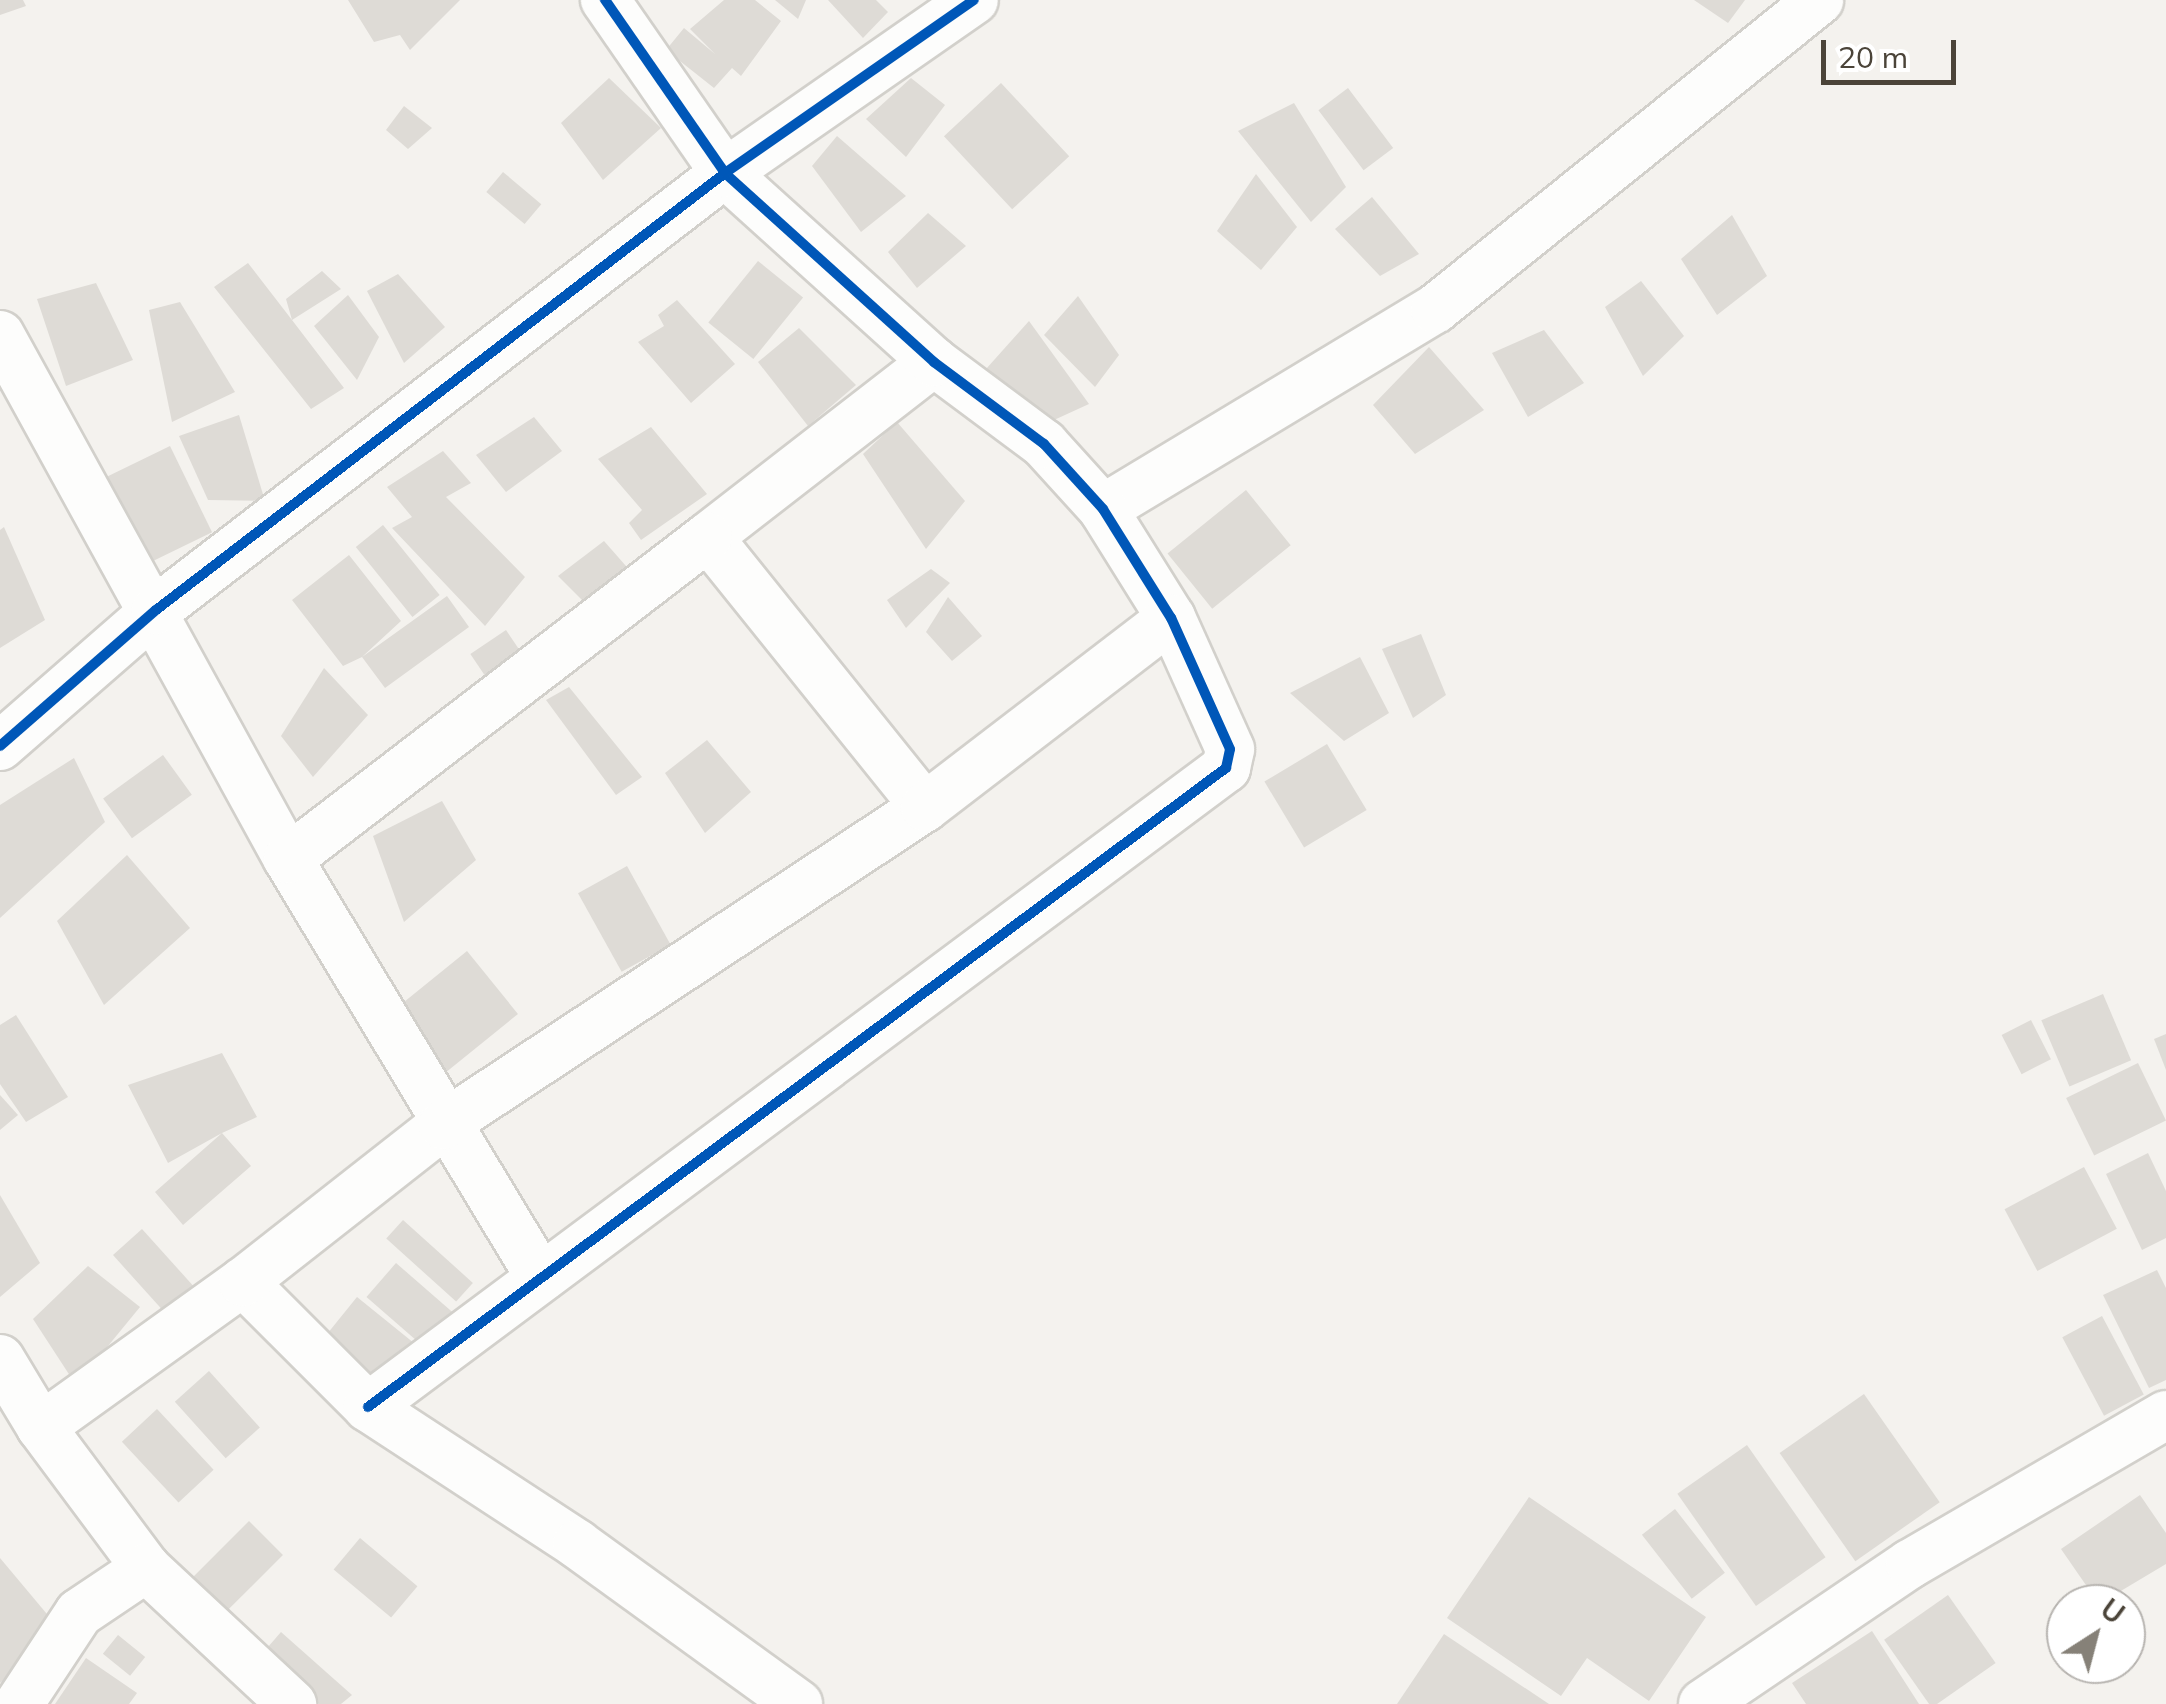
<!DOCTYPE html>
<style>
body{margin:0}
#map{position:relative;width:2166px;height:1704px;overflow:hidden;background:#f4f2ee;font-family:Mulish,sans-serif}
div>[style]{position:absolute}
.building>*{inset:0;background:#dedbd6;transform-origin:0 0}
.roads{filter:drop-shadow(2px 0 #d2d0cb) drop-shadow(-2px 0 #d2d0cb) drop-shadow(0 2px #d2d0cb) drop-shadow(0 -2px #d2d0cb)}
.street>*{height:48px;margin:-24px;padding:0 24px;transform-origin:24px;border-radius:24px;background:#fdfdfc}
.cycleway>*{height:10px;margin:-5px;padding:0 5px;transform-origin:5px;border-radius:5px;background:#0057b8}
span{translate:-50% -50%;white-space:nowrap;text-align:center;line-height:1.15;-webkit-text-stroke:8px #fff;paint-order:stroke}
.north{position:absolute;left:2046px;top:1584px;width:100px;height:100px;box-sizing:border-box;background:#fff;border:2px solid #b7b4b0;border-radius:50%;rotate:36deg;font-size:28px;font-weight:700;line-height:40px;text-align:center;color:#4b4439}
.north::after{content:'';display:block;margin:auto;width:35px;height:45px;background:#868178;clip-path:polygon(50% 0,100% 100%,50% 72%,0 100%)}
.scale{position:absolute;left:1821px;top:40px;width:135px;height:45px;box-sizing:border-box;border:5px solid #4b4439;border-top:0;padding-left:12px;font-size:30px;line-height:35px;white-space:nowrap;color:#4b4439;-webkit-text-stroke:8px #fff;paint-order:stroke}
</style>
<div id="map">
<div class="building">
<i style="clip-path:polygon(0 0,23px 0,26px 6px,0 15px)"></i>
<i style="clip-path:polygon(348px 0,460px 0,410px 50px,400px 35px,374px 42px)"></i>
<i style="clip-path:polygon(724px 0,755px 0,781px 21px,741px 76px,732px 68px,714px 88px,666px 50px,684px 28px,715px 54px,690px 29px)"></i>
<i style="clip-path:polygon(775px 0,806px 0,798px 19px)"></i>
<i style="clip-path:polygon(828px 0,876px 0,888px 12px,863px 38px)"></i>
<i style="clip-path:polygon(1694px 0,1745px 0,1728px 23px)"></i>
<i style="clip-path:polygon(609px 78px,661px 128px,603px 180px,561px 123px)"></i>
<i style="clip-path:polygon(911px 78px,945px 105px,906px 157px,866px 119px)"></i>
<i style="left:1001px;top:83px;width:100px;height:78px;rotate:47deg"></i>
<i style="left:1348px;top:88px;width:75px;height:37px;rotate:53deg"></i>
<i style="clip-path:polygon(1294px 103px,1346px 187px,1311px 222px,1238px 131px)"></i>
<i style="clip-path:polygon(404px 106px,432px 128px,408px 149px,386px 130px)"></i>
<i style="clip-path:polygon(837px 136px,906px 196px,861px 232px,812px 166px)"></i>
<i style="left:503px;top:172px;width:50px;height:26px;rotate:40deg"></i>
<i style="clip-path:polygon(1256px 174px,1297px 227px,1261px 270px,1217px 231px)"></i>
<i style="clip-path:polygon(1372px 197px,1419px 254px,1380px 276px,1335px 229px)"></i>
<i style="clip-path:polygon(928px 213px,966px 246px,917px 288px,888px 252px)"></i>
<i style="clip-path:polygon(1732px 215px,1767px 276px,1717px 315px,1681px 259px)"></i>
<i style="left:758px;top:261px;width:58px;height:79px;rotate:39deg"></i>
<i style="clip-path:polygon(248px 263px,292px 320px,286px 299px,322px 271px,341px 289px,292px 320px,344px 388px,311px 409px,214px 287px)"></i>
<i style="clip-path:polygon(398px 274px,445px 327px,404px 363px,367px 291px)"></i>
<i style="clip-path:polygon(1641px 281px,1684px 336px,1643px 376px,1605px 307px)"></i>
<i style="clip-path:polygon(96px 283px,133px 360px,66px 386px,37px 299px)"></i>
<i style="clip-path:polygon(348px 295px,379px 337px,357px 380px,314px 326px)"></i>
<i style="clip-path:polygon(1078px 296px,1119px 355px,1095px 387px,1044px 335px)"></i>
<i style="clip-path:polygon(677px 300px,735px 364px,691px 403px,638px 342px,664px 326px,658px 315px)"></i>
<i style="clip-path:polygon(180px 302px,235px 392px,172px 422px,149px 310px)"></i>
<i style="clip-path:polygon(1029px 321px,1089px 404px,1054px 420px,986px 369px)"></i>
<i style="clip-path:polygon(799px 328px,856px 385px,808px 426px,758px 362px)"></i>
<i style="clip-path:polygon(1544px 330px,1584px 383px,1528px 417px,1492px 353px)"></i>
<i style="clip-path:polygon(1429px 347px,1484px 410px,1415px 454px,1373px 405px)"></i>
<i style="clip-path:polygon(239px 415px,265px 501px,208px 500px,179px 436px)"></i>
<i style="clip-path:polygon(534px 417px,562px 451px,506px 492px,476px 455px)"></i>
<i style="clip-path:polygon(897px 422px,965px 501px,926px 549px,863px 454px)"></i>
<i style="clip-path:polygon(651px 427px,707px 494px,641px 540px,629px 523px,642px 510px,598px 459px)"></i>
<i style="left:170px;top:446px;width:96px;height:72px;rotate:64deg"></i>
<i style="clip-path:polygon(443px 451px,471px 483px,446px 497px,525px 577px,485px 626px,392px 528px,412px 517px,387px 487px)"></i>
<i style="left:1246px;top:490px;width:71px;height:101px;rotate:51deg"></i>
<i style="left:383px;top:525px;width:90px;height:35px;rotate:51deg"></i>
<i style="clip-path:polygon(4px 527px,45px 620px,0 648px,0 530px)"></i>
<i style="clip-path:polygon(604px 541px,633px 574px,588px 606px,558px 576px)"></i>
<i style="clip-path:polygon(349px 555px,401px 621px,362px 657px,447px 596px,469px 627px,385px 688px,362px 657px,343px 666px,292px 600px)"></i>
<i style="clip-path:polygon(931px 569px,950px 583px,906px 628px,887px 600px)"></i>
<i style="clip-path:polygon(948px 597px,982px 636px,952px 661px,926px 632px)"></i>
<i style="left:506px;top:630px;width:37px;height:43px;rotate:56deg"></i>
<i style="clip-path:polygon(1421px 634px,1446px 695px,1413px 718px,1382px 649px)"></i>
<i style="clip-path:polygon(1360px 657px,1389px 713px,1344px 741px,1290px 693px)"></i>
<i style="clip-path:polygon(324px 668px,368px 715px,313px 777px,281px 736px)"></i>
<i style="clip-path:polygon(569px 687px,642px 777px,616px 795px,546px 700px)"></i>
<i style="clip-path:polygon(707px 740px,751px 792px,705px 833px,665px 773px)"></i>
<i style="left:1327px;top:744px;width:77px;height:73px;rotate:59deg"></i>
<i style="left:163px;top:755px;width:49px;height:74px;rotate:54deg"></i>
<i style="clip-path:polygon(74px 758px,105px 822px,0 918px,0 805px)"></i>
<i style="clip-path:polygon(442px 801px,476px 860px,404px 922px,373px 836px)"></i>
<i style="clip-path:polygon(127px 855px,190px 928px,104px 1005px,57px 921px)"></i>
<i style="left:627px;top:866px;width:90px;height:56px;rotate:61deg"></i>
<i style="left:467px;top:951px;width:81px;height:109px;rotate:51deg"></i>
<i style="left:2103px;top:994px;width:72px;height:67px;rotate:67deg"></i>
<i style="clip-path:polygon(16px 1015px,68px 1097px,26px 1122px,0 1084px,0 1025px)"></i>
<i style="left:2031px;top:1020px;width:44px;height:33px;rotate:63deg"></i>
<i style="clip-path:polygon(2166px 1034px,2166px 1070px,2154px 1039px)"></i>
<i style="clip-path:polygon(222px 1053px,257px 1117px,222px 1133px,251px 1166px,183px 1225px,155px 1192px,222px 1133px,168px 1163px,128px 1085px)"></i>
<i style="left:2138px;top:1063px;width:64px;height:80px;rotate:64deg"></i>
<i style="clip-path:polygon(0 1095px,18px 1115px,0 1130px)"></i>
<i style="clip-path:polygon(2148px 1153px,2166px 1191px,2166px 1238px,2142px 1250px,2106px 1174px)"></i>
<i style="left:2084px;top:1167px;width:70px;height:90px;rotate:62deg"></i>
<i style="clip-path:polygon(0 1195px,40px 1263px,0 1297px)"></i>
<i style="left:403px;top:1220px;width:94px;height:25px;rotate:42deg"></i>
<i style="left:142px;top:1229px;width:76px;height:39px;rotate:48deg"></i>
<i style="left:396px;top:1263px;width:83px;height:45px;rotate:41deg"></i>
<i style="clip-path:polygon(88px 1266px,140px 1307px,76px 1385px,33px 1319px)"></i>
<i style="clip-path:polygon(2157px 1270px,2166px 1288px,2166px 1380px,2149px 1388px,2103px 1295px)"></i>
<i style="left:357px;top:1297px;width:76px;height:71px;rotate:39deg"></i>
<i style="left:2102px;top:1316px;width:89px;height:45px;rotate:62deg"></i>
<i style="left:209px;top:1371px;width:76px;height:46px;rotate:48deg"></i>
<i style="left:1864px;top:1394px;width:132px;height:103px;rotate:55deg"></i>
<i style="left:157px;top:1409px;width:83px;height:48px;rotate:47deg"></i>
<i style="left:1747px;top:1445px;width:137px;height:85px;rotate:55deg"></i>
<i style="clip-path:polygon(2140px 1495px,2166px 1533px,2166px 1564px,2099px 1604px,2061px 1549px)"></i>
<i style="clip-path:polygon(1529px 1497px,1706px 1617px,1649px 1701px,1587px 1658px,1561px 1696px,1447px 1618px)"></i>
<i style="left:1675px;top:1509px;width:81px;height:42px;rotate:52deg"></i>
<i style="left:249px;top:1521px;width:48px;height:89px;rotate:45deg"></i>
<i style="left:360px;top:1538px;width:75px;height:41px;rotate:40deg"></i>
<i style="clip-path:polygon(0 1558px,62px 1632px,0 1683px)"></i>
<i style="left:1948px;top:1595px;width:83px;height:78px;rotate:55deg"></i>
<i style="clip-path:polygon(1872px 1631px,1919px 1704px,1806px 1704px,1792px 1683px)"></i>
<i style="clip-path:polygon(281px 1632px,352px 1695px,341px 1704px,319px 1704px,261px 1655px)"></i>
<i style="clip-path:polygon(1444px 1634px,1549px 1704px,1397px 1704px)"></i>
<i style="left:118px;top:1635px;width:35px;height:24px;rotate:39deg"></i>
<i style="clip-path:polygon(86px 1658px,137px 1693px,129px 1704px,55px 1704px)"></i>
</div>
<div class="roads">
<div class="street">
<i style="left:0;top:335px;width:598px;rotate:61.21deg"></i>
<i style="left:288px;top:859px;width:489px;rotate:58.9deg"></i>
<i style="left:1103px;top:509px;width:388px;rotate:-31.1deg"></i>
<i style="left:1435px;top:309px;width:493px;rotate:-38.8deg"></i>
<i style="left:0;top:746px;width:207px;rotate:-41.1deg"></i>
<i style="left:156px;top:610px;width:717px;rotate:-37.52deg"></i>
<i style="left:725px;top:173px;width:303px;rotate:-34.8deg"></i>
<i style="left:925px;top:807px;width:346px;rotate:-128.8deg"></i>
<i style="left:708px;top:537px;width:286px;rotate:-37.8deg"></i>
<i style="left:288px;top:859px;width:529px;rotate:-37.48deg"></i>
<i style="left:243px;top:1282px;width:177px;rotate:45deg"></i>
<i style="left:368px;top:1407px;width:250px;rotate:33.2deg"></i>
<i style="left:577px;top:1544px;width:273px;rotate:35.9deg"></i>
<i style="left:0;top:1359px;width:79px;rotate:58.9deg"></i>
<i style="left:41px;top:1427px;width:176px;rotate:53.3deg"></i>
<i style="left:146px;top:1568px;width:200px;rotate:43deg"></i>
<i style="left:368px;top:1407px;width:1070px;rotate:-36.68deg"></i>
<i style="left:1226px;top:768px;width:19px;rotate:-78deg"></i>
<i style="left:1230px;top:749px;width:144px;rotate:-114.2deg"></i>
<i style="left:1171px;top:618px;width:128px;rotate:-122deg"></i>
<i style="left:1103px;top:509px;width:88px;rotate:-132.2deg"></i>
<i style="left:1044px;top:444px;width:137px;rotate:-143.3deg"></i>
<i style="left:934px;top:362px;width:282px;rotate:-137.9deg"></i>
<i style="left:725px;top:173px;width:211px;rotate:-124.7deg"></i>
<i style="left:41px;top:1427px;width:249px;rotate:-35.7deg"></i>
<i style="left:243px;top:1282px;width:254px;rotate:-38.1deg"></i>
<i style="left:443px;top:1125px;width:577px;rotate:-33.41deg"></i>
<i style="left:925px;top:807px;width:310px;rotate:-37.5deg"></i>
<i style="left:19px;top:1704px;width:109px;rotate:-56.6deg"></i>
<i style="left:79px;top:1613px;width:81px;rotate:-33.9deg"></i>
<i style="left:1703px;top:1704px;width:250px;rotate:-34.1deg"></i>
<i style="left:1910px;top:1564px;width:296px;rotate:-30.2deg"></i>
</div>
</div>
<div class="cycleway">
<i style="left:0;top:746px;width:207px;rotate:-41.1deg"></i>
<i style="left:156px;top:610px;width:717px;rotate:-37.52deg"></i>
<i style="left:725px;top:173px;width:303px;rotate:-34.8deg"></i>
<i style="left:368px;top:1407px;width:1070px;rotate:-36.68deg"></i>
<i style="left:1226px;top:768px;width:19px;rotate:-78deg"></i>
<i style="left:1230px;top:749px;width:144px;rotate:-114.2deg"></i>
<i style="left:1171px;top:618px;width:128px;rotate:-122deg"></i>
<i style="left:1103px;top:509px;width:88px;rotate:-132.2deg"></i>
<i style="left:1044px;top:444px;width:137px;rotate:-143.3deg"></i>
<i style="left:934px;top:362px;width:282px;rotate:-137.9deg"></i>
<i style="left:725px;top:173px;width:211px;rotate:-124.7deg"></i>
</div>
<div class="north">U</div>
<div class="scale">20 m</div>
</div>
